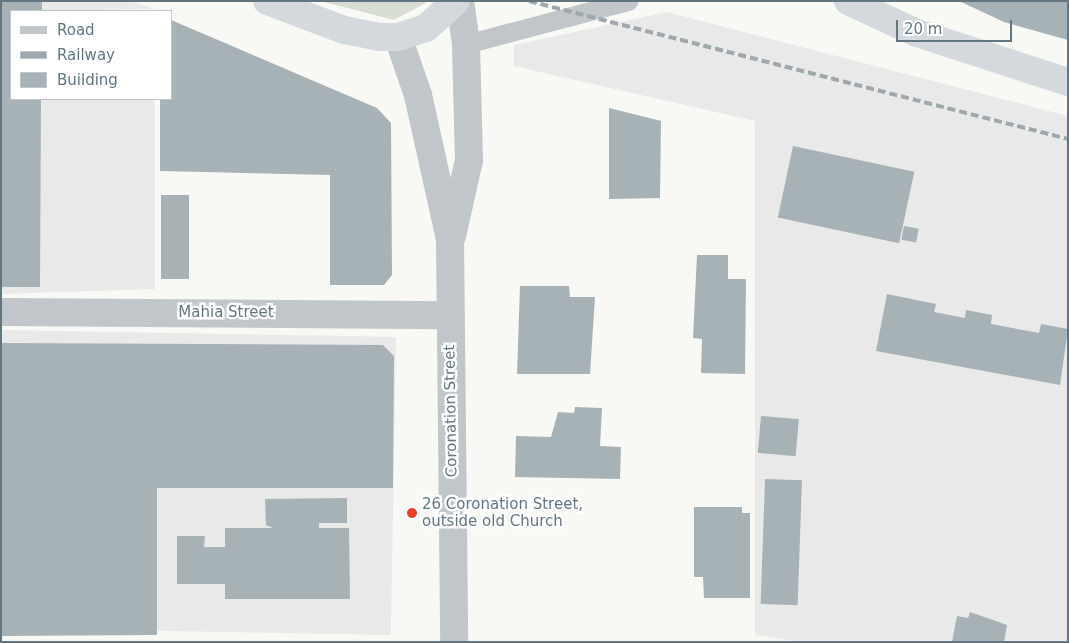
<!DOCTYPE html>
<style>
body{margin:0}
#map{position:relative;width:1069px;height:643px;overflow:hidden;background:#f8f8f5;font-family:"DejaVu Sans",sans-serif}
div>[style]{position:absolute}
.built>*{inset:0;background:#e8e9e8;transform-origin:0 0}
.green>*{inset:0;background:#d8ddd4}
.building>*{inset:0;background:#a7b2b7;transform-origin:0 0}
.service>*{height:19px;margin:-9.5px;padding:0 9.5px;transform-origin:9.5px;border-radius:9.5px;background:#c0c6c9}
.minor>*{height:28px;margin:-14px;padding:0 14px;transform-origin:14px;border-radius:14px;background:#c0c6c9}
.trunk>*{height:28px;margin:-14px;padding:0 14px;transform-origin:14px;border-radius:14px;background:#d3d9dc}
.rail>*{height:4px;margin-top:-2px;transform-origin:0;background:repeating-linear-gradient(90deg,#9fa8ad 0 8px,transparent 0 12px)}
.dots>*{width:14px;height:14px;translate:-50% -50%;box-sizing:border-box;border:2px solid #fff;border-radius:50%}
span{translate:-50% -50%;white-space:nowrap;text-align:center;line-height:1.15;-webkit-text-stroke:5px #fff;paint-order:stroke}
.street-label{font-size:15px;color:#627681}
.poi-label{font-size:15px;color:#627681}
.left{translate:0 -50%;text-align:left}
.frame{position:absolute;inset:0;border:2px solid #627681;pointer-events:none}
.legend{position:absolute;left:10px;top:10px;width:162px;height:90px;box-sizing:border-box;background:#fff;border:1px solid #c0c8cd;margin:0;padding:6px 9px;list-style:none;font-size:15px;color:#627681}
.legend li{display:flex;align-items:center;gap:10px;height:25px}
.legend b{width:25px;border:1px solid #c0c8cd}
.scale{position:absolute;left:896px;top:20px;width:116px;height:22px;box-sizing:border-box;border:2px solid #627681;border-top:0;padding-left:6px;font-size:15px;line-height:18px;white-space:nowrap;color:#627681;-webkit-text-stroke:4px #fff;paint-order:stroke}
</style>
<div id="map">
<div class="built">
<i style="clip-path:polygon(1px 1px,130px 1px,155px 9px,11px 11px,11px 99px,155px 99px,155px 289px,1px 294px)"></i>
<i style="clip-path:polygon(667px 12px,1068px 116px,1068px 642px,804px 642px,755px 635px,755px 121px,514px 66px,514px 45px)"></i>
<i style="left:396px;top:337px;width:298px;height:395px;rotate:91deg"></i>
</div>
<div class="green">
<i style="clip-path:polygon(320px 1px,429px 1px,394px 20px)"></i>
</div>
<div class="building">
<i style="clip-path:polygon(1px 1px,42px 1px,42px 11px,11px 11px,11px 99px,41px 99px,40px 287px,1px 287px)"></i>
<i style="clip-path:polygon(959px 1px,1068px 1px,1068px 40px,1004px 22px)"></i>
<i style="clip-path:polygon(171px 20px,377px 108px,391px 123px,392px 275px,384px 285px,330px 285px,330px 175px,160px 171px,160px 99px,171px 99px)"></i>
<i style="clip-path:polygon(609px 108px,661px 121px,660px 198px,609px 199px)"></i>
<i style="left:793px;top:146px;width:124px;height:73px;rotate:12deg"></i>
<i style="left:161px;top:195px;width:28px;height:84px"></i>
<i style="left:904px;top:226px;width:15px;height:14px;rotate:11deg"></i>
<i style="clip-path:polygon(697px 255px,728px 255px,728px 279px,746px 279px,745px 374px,701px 373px,702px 339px,693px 338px)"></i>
<i style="clip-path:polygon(520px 286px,569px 286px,570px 297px,595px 297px,590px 374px,517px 374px)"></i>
<i style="clip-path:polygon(887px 294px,936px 304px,934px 312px,965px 318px,966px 310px,992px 315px,991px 324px,1039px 333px,1041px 324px,1068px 329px,1060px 385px,876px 351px)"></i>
<i style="clip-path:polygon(1px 343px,383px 345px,394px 356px,393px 488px,157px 488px,157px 635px,1px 636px)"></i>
<i style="clip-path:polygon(575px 407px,602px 408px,600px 446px,621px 447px,620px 479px,515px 477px,516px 436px,551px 437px,558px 412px,574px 413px)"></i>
<i style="left:761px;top:416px;width:38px;height:37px;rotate:5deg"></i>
<i style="left:765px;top:479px;width:37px;height:125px;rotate:2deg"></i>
<i style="clip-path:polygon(347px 498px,347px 523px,319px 523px,319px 528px,349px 528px,350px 599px,225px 599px,225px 584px,177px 584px,177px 536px,205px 536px,204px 547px,225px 547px,225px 528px,273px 528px,266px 525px,265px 499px)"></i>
<i style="clip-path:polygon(694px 507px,742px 507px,742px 513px,750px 513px,750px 598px,704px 598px,703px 577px,694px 577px)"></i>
<i style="clip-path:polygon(970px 612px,1007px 625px,1004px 642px,952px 642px,957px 616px,968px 618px)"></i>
</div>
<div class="service">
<i style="left:466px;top:44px;width:168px;rotate:-14.9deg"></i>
</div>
<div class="minor">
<i style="left:398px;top:37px;width:61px;rotate:71deg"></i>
<i style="left:418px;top:95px;width:148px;rotate:77.5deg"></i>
<i style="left:450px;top:239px;width:403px;rotate:89.4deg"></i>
<i style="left:452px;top:236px;width:78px;rotate:-77.4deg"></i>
<i style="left:469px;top:160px;width:116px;rotate:-91.5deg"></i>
<i style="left:466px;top:44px;width:43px;rotate:-97.9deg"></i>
<i style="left:1px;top:312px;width:449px;rotate:0.4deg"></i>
</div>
<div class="trunk">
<i style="left:267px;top:1px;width:82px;rotate:20.6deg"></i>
<i style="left:344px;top:30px;width:36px;rotate:11deg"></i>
<i style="left:379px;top:37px;width:19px"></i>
<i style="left:398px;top:37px;width:29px;rotate:-18deg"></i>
<i style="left:426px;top:28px;width:40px;rotate:-42deg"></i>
<i style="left:848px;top:1px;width:76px;rotate:24.9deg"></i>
<i style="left:917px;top:33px;width:159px;rotate:18deg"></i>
</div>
<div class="rail">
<i style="left:529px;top:1px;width:556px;rotate:14.36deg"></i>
</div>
<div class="dots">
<i style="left:412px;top:513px;background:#e94123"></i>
</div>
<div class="street-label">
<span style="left:226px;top:313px">Mahia Street</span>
<span style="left:451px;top:411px;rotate:-91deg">Coronation Street</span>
</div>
<div class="poi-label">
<span class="left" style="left:422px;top:513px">26 Coronation Street,<br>outside old Church</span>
</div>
<div class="frame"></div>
<ul class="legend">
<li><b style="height:6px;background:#c0c6c9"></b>Road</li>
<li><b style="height:6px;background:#9fa8ad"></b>Railway</li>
<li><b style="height:14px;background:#a7b2b7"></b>Building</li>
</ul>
<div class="scale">20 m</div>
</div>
